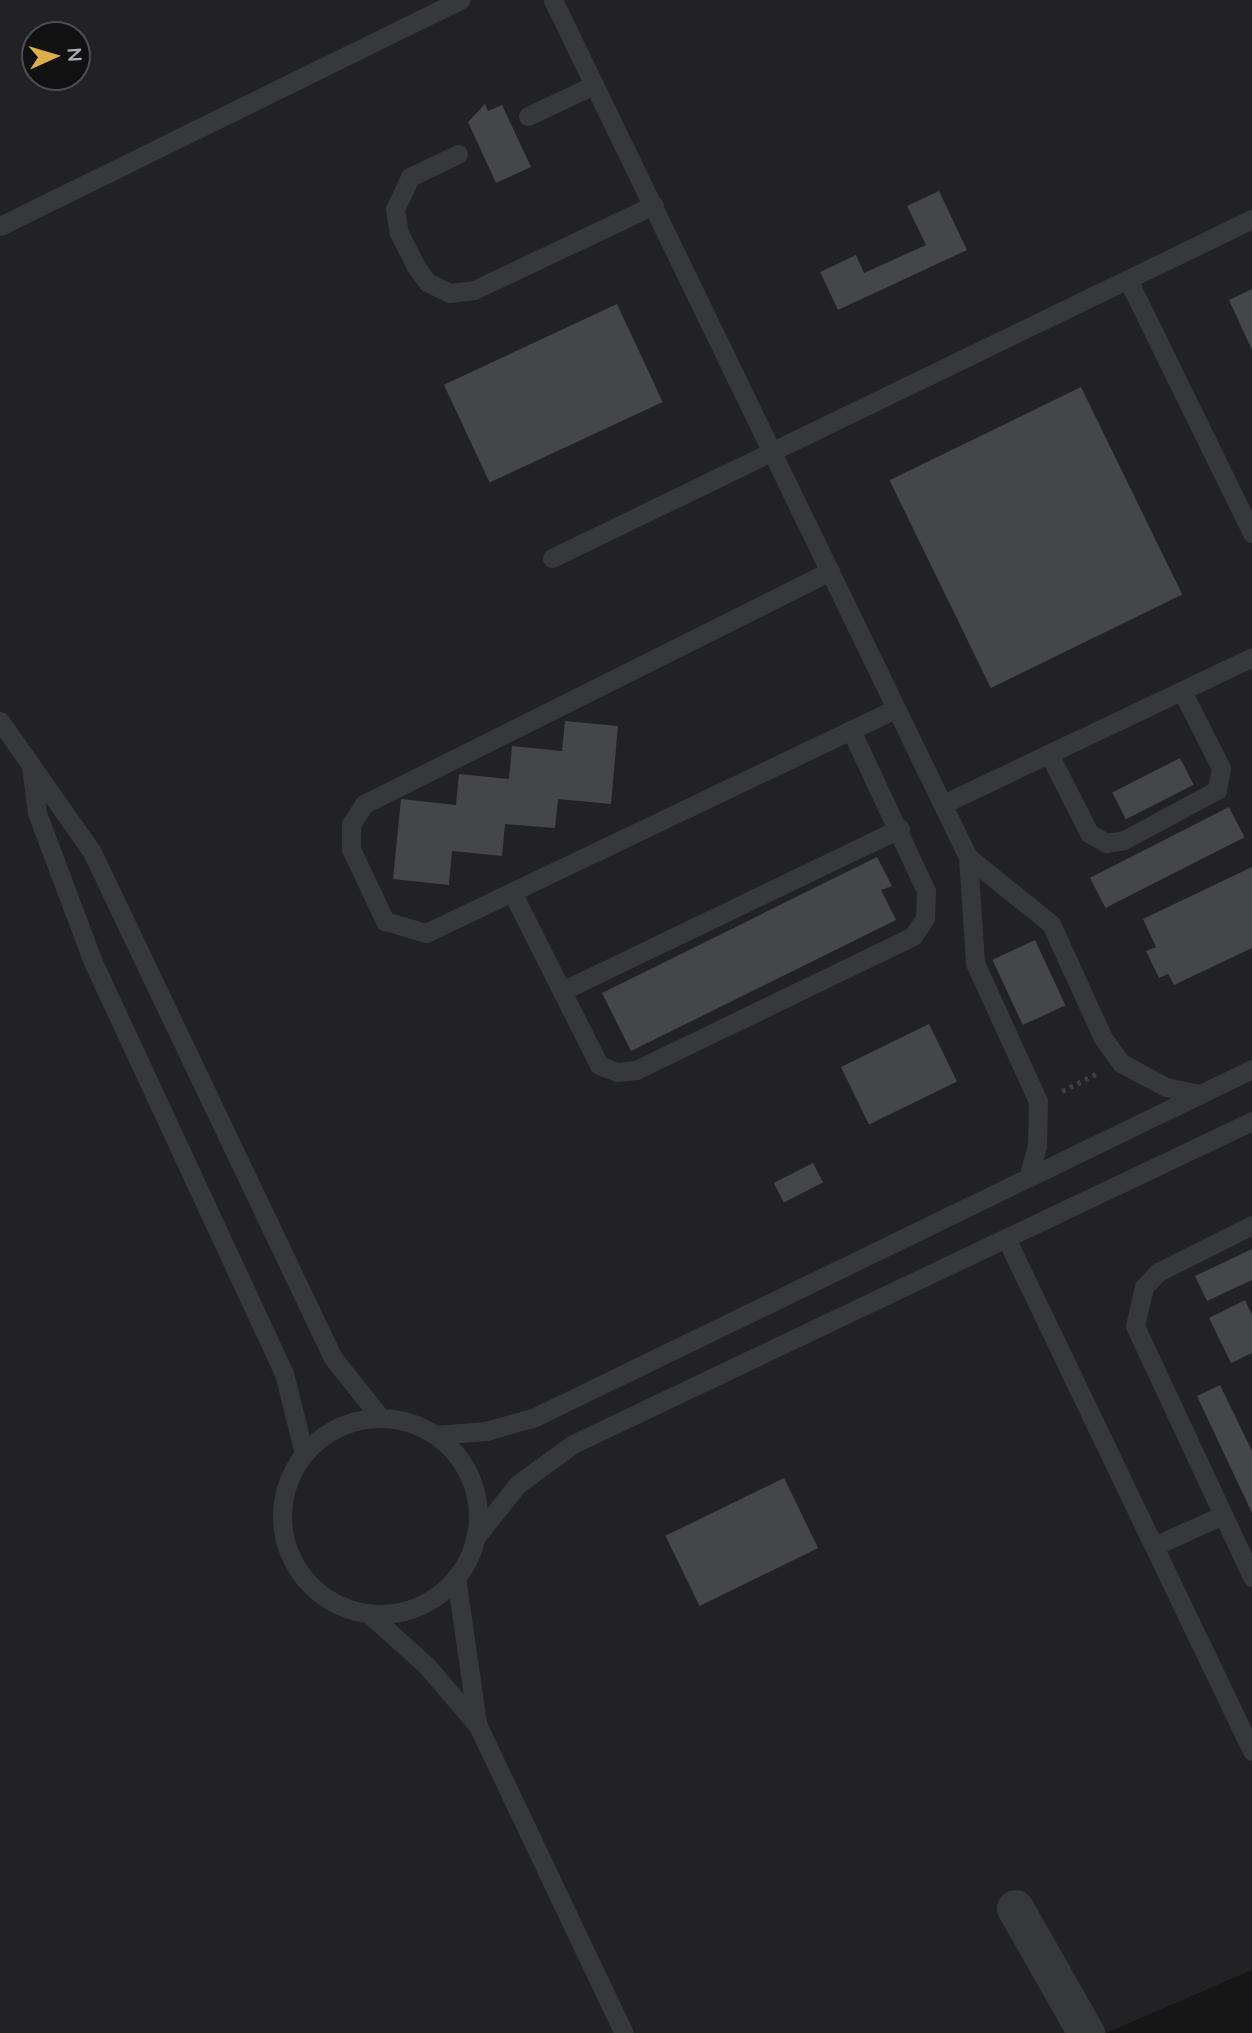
<!DOCTYPE html>
<style>
body{margin:0}
#map{position:relative;width:1252px;height:2033px;overflow:hidden;background:#161617;font-family:Mulish,sans-serif}
div>[style]{position:absolute}
.built>*{inset:0;background:#222224}
.building>*{inset:0;background:#45464a;transform-origin:0 0}
.path>*{height:4.5px;margin-top:-2.25px;transform-origin:0;background:repeating-linear-gradient(90deg,#3d3f43 0 3.5px,transparent 0 8.5px)}
.service>*{height:19px;margin:-9.5px;padding:0 9.5px;transform-origin:9.5px;border-radius:9.5px;background:#37383c}
.service>.ring{margin:-9.5px;padding:0;box-sizing:content-box;background:none;border:19px solid #37383c;border-radius:50%}
.minor>*{height:37px;margin:-18.5px;padding:0 18.5px;transform-origin:18.5px;border-radius:18.5px;background:#37383c}
span{translate:-50% -50%;white-space:nowrap;text-align:center;line-height:1.15;-webkit-text-stroke:5px #111112;paint-order:stroke}
.north{position:absolute;left:21px;top:21px;width:70px;height:70px;box-sizing:border-box;background:#111112;border:2px solid #4e4f54;border-radius:50%;rotate:86deg;font-size:19px;font-weight:700;line-height:28px;text-align:center;color:#a9adb6}
.north::after{content:'';display:block;margin:auto;width:24px;height:32px;background:#dbaf4b;clip-path:polygon(50% 0,100% 100%,50% 72%,0 100%)}
</style>
<div id="map">
<div class="built">
<i style="clip-path:polygon(evenodd,0 0,1252px 0,1252px 1970px,1106px 2033px,0 2033px,0 0,35px 35px,77px 35px,77px 77px,35px 77px,35px 35px)"></i>
</div>
<div class="building">
<i style="clip-path:polygon(485px 104px,488px 111px,502px 105px,531px 167px,496px 183px,468px 122px)"></i>
<i style="clip-path:polygon(939px 191px,967px 250px,838px 310px,820px 272px,856px 255px,864px 273px,926px 245px,907px 206px)"></i>
<i style="clip-path:polygon(1252px 289px,1252px 350px,1229px 300px)"></i>
<i style="left:617px;top:304px;width:108px;height:191px;rotate:65deg"></i>
<i style="left:1081px;top:387px;width:231px;height:213px;rotate:64deg"></i>
<i style="clip-path:polygon(565px 721px,618px 726px,611px 804px,558px 799px,555px 828px,505px 824px,502px 856px,452px 851px,449px 885px,393px 879px,401px 799px,456px 805px,459px 774px,509px 779px,512px 746px,562px 751px)"></i>
<i style="left:1180px;top:758px;width:30px;height:76px;rotate:63deg"></i>
<i style="left:1229px;top:807px;width:34px;height:156px;rotate:63deg"></i>
<i style="clip-path:polygon(877px 857px,892px 886px,881px 890px,896px 920px,631px 1051px,602px 993px)"></i>
<i style="clip-path:polygon(1252px 867px,1252px 948px,1174px 985px,1168px 974px,1159px 978px,1146px 951px,1156px 947px,1143px 919px)"></i>
<i style="left:1035px;top:940px;width:72px;height:47px;rotate:65deg"></i>
<i style="left:929px;top:1024px;width:64px;height:98px;rotate:64deg"></i>
<i style="left:813px;top:1163px;width:22px;height:44px;rotate:63deg"></i>
<i style="clip-path:polygon(1252px 1249px,1252px 1280px,1207px 1301px,1195px 1276px)"></i>
<i style="clip-path:polygon(1245px 1300px,1252px 1315px,1252px 1353px,1231px 1363px,1209px 1318px)"></i>
<i style="clip-path:polygon(1220px 1385px,1252px 1451px,1252px 1513px,1197px 1396px)"></i>
<i style="left:784px;top:1478px;width:78px;height:132px;rotate:64deg"></i>
</div>
<div class="path">
<i style="left:1062px;top:1091px;width:40px;rotate:-26.6deg"></i>
</div>
<div class="service">
<i style="left:553px;top:0;width:952px;rotate:64.16deg"></i>
<i style="left:968px;top:857px;width:106px;rotate:86.2deg"></i>
<i style="left:975px;top:963px;width:152px;rotate:65.5deg"></i>
<i style="left:1038px;top:1101px;width:45px;rotate:91.3deg"></i>
<i style="left:1037px;top:1146px;width:32px;rotate:106deg"></i>
<i style="left:528px;top:116px;width:73px;rotate:-25.2deg"></i>
<i style="left:458px;top:154px;width:53px;rotate:154.4deg"></i>
<i style="left:410px;top:177px;width:35px;rotate:115deg"></i>
<i style="left:395px;top:209px;width:24px;rotate:81deg"></i>
<i style="left:399px;top:233px;width:39px;rotate:63deg"></i>
<i style="left:417px;top:268px;width:17px;rotate:54deg"></i>
<i style="left:427px;top:282px;width:25px;rotate:26deg"></i>
<i style="left:450px;top:293px;width:24px;rotate:-7deg"></i>
<i style="left:474px;top:290px;width:199px;rotate:-25.3deg"></i>
<i style="left:0;top:226px;width:513px;rotate:-26.17deg"></i>
<i style="left:1128px;top:280px;width:282px;rotate:63.9deg"></i>
<i style="left:552px;top:558px;width:778px;rotate:-25.84deg"></i>
<i style="left:830px;top:571px;width:521px;rotate:153.43deg"></i>
<i style="left:364px;top:804px;width:24px;rotate:123deg"></i>
<i style="left:351px;top:824px;width:25px;rotate:90deg"></i>
<i style="left:351px;top:849px;width:80px;rotate:64.7deg"></i>
<i style="left:385px;top:921px;width:43px;rotate:16.3deg"></i>
<i style="left:426px;top:933px;width:520px;rotate:-25.53deg"></i>
<i style="left:0;top:721px;width:160px;rotate:54.9deg"></i>
<i style="left:92px;top:852px;width:560px;rotate:64.53deg"></i>
<i style="left:333px;top:1358px;width:75px;rotate:51.5deg"></i>
<i style="left:1049px;top:754px;width:89px;rotate:63.1deg"></i>
<i style="left:1089px;top:833px;width:20px;rotate:30deg"></i>
<i style="left:1106px;top:843px;width:18px;rotate:-9deg"></i>
<i style="left:1124px;top:840px;width:106px;rotate:-28.3deg"></i>
<i style="left:1217px;top:790px;width:22px;rotate:-80deg"></i>
<i style="left:1221px;top:768px;width:84px;rotate:-116.9deg"></i>
<i style="left:31px;top:765px;width:48px;rotate:82.9deg"></i>
<i style="left:37px;top:813px;width:159px;rotate:69.4deg"></i>
<i style="left:93px;top:962px;width:453px;rotate:65.1deg"></i>
<i style="left:284px;top:1373px;width:83px;rotate:76.1deg"></i>
<i style="left:943px;top:804px;width:342px;rotate:-25.4deg"></i>
<i style="left:968px;top:857px;width:107px;rotate:38.9deg"></i>
<i style="left:1051px;top:924px;width:125px;rotate:65.5deg"></i>
<i style="left:1103px;top:1038px;width:31px;rotate:54deg"></i>
<i style="left:1121px;top:1063px;width:51px;rotate:28.1deg"></i>
<i style="left:1166px;top:1087px;width:35px;rotate:12deg"></i>
<i style="left:513px;top:894px;width:191px;rotate:63.3deg"></i>
<i style="left:599px;top:1065px;width:19px;rotate:21deg"></i>
<i style="left:617px;top:1072px;width:19px;rotate:-6deg"></i>
<i style="left:636px;top:1070px;width:308px;rotate:-25.8deg"></i>
<i style="left:913px;top:936px;width:22px;rotate:-56deg"></i>
<i style="left:925px;top:918px;width:27px;rotate:-88deg"></i>
<i style="left:926px;top:891px;width:178px;rotate:-115deg"></i>
<i style="left:562px;top:991px;width:375px;rotate:-25.7deg"></i>
<i style="left:1252px;top:1225px;width:105px;rotate:153.4deg"></i>
<i style="left:1158px;top:1272px;width:21px;rotate:133deg"></i>
<i style="left:1144px;top:1287px;width:40px;rotate:103deg"></i>
<i style="left:1135px;top:1326px;width:277px;rotate:65deg"></i>
<i style="left:1006px;top:1238px;width:569px;rotate:64.38deg"></i>
<i class="ring" style="left:282px;top:1418px;width:177px;height:177px"></i>
<i style="left:435px;top:1435px;width:51px;rotate:-4.5deg"></i>
<i style="left:486px;top:1431px;width:51px;rotate:-15.9deg"></i>
<i style="left:535px;top:1417px;width:797px;rotate:-25.89deg"></i>
<i style="left:475px;top:1538px;width:69px;rotate:-51.5deg"></i>
<i style="left:518px;top:1484px;width:68px;rotate:-36deg"></i>
<i style="left:573px;top:1444px;width:752px;rotate:-25.44deg"></i>
<i style="left:1154px;top:1546px;width:76px;rotate:-24.2deg"></i>
<i style="left:456px;top:1577px;width:147px;rotate:81.8deg"></i>
<i style="left:368px;top:1613px;width:79px;rotate:41.9deg"></i>
<i style="left:427px;top:1666px;width:79px;rotate:49.6deg"></i>
<i style="left:478px;top:1726px;width:340px;rotate:64.6deg"></i>
</div>
<div class="minor">
<i style="left:1015px;top:1908px;width:144px;rotate:60.4deg"></i>
</div>
<div class="north">N</div>
</div>
